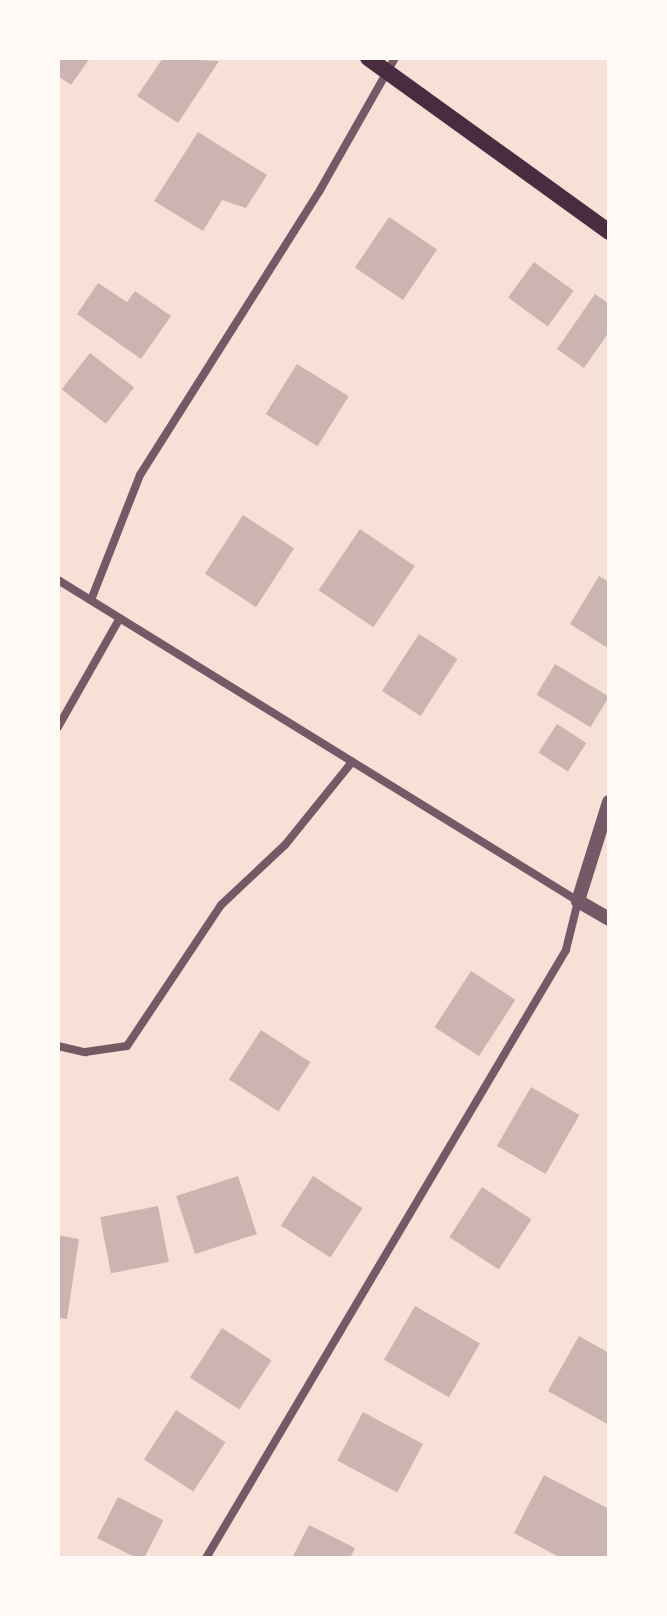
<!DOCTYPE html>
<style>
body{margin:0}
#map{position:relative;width:667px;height:1616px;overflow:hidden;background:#f7e1d7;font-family:"Roboto Condensed",sans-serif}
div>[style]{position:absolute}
.building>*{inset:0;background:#ccb4b1;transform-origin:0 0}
.minor>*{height:8px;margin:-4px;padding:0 4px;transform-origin:4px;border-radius:4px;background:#755966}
.tertiary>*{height:14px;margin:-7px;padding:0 7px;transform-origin:7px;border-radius:7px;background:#755966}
.secondary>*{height:16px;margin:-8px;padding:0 8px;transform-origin:8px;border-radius:8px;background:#4a2c40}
span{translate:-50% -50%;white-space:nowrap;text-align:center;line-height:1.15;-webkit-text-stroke:8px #fffaf5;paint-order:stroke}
.frame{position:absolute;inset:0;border:60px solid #fffaf5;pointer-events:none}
</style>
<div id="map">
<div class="building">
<i style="clip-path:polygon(58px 58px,90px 58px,71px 85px,58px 76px)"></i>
<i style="clip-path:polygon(163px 58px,219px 61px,178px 123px,137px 96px)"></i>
<i style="clip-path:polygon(198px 132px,267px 175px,246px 208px,222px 200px,203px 231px,154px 201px)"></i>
<i style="left:389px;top:217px;width:58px;height:61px;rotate:34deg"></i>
<i style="left:534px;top:262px;width:49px;height:44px;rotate:36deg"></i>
<i style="clip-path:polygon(98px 283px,127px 302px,135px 291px,171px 316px,141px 359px,77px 314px)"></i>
<i style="clip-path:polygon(595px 294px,609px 304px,609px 332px,584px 368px,557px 349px)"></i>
<i style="left:90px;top:353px;width:56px;height:46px;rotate:38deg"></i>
<i style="left:297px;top:364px;width:61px;height:59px;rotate:32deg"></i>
<i style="left:243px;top:515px;width:61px;height:70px;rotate:33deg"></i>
<i style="left:360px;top:529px;width:66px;height:74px;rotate:34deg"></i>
<i style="clip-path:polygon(599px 576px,609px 582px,609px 649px,570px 624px)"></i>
<i style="left:419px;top:634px;width:46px;height:68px;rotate:33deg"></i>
<i style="left:555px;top:664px;width:63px;height:36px;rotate:31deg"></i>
<i style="left:557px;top:724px;width:35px;height:34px;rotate:33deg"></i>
<i style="left:471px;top:971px;width:53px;height:67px;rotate:33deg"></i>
<i style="left:261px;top:1030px;width:59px;height:59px;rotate:33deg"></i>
<i style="left:531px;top:1087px;width:56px;height:68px;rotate:30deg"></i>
<i style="left:238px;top:1176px;width:61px;height:65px;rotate:72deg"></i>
<i style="left:313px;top:1176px;width:59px;height:59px;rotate:33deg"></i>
<i style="left:482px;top:1187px;width:59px;height:60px;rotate:33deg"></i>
<i style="left:158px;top:1206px;width:57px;height:59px;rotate:79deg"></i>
<i style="clip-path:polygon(58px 1235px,79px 1239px,67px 1319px,58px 1318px)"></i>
<i style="left:415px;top:1306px;width:75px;height:62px;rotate:30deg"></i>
<i style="left:222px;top:1328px;width:59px;height:59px;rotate:33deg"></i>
<i style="clip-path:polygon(579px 1336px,609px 1353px,609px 1425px,548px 1391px)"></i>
<i style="left:176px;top:1410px;width:59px;height:59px;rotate:33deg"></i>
<i style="left:363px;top:1412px;width:68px;height:55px;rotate:28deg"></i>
<i style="clip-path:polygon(544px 1475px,609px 1509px,609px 1558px,561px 1558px,514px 1533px)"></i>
<i style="left:118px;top:1497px;width:51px;height:46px;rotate:27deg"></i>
<i style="clip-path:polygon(309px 1525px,355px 1548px,350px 1558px,292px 1558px)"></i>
</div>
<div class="minor">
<i style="left:58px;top:580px;width:611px;rotate:31.69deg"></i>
<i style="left:578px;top:901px;width:50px;rotate:103.8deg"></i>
<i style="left:566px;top:950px;width:707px;rotate:120.63deg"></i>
<i style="left:91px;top:600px;width:134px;rotate:-68.6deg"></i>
<i style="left:140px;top:475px;width:337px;rotate:-57.7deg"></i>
<i style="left:320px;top:190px;width:152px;rotate:-60.4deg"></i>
<i style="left:58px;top:727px;width:125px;rotate:-60.4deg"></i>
<i style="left:58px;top:1046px;width:28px;rotate:13deg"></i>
<i style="left:85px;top:1052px;width:42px;rotate:-8.1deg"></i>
<i style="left:127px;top:1046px;width:169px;rotate:-56.3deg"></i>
<i style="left:221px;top:905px;width:88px;rotate:-43.2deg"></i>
<i style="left:285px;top:845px;width:107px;rotate:-51.1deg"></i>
</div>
<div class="tertiary">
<i style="left:609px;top:802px;width:104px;rotate:107.4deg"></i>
<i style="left:578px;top:901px;width:36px;rotate:30deg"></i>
</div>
<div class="secondary">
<i style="left:368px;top:58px;width:297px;rotate:35.8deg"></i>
</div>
<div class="frame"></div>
</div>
